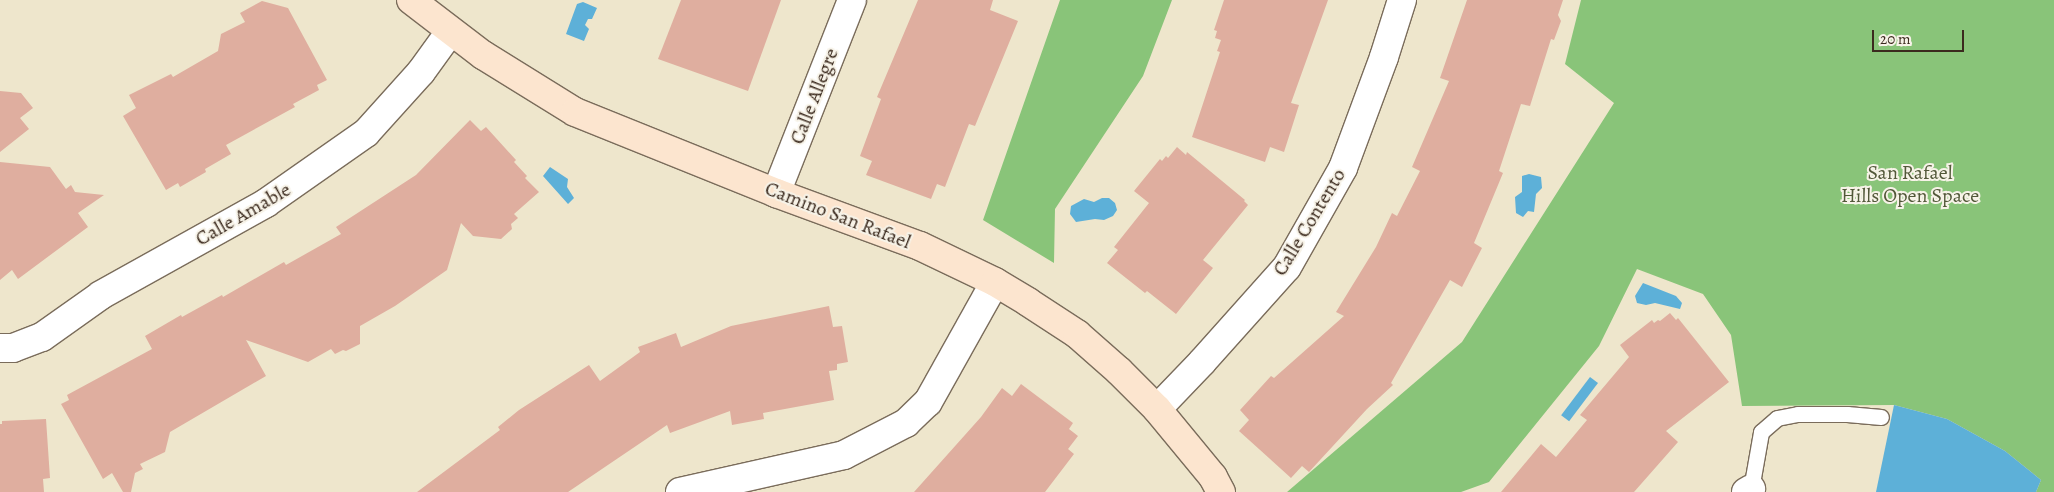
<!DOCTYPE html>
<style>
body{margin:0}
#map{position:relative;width:2054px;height:492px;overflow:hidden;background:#eee6cc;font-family:Alegreya,serif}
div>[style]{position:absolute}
.green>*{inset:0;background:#89c479}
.water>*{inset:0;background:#5db0d8;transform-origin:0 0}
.building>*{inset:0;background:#dfae9f}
.roads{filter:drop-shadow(1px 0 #7a6c5b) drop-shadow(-1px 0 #7a6c5b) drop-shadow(0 1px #7a6c5b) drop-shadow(0 -1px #7a6c5b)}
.lane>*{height:15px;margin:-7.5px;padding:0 7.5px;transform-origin:7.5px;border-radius:7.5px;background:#fff}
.street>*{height:28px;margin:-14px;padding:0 14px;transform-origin:14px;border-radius:14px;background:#fff}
.secondary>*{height:28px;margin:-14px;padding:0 14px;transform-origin:14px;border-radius:14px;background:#fce5cf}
span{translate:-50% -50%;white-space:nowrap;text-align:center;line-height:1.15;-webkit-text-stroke:4px #f7f3e8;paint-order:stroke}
.street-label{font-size:20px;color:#3b2a1e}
.park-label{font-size:20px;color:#525839}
.scale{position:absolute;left:1872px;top:30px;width:92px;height:22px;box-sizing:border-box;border:2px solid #3b2a1e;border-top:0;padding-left:6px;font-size:15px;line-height:18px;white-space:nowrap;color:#3b2a1e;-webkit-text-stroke:4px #f7f3e8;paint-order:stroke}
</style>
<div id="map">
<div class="green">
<i style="clip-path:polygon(1060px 0,1172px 0,1143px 76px,1055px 209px,1054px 263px,983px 220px)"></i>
<i style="clip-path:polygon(1581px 0,2054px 0,2054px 492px,2036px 492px,2041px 480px,2005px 451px,1947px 419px,1894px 405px,1742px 406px,1731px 335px,1703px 294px,1637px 269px,1599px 346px,1489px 482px,1461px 492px,1287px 492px,1462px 342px,1614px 103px,1565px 64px)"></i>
</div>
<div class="water">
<i style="clip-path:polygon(583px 2px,597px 8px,592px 19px,588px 19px,585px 25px,589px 29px,584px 41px,566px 34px,577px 4px)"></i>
<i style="clip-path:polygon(550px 167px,568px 179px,567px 187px,574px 198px,568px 204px,543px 176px)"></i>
<i style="clip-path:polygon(1529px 174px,1541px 177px,1542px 188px,1536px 194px,1534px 212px,1528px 211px,1523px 217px,1516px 213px,1515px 197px,1522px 192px,1522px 176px)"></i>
<i style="clip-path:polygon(1102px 198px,1109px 198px,1115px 203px,1117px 210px,1113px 216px,1104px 220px,1095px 219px,1076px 222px,1070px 214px,1071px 206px,1084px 199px,1094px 202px)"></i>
<i style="clip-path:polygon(1643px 283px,1676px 296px,1682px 303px,1680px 309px,1655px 303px,1646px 305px,1637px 303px,1635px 296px)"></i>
<i style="left:1590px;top:377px;width:10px;height:48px;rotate:37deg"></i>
<i style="clip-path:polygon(1894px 405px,1947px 419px,2005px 451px,2041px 480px,2036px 492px,1876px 492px)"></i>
</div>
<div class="building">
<i style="clip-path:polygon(681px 0,781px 0,748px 91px,658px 59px)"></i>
<i style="clip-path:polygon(918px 0,993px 0,990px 10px,1018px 21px,975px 126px,969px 124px,945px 187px,937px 184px,931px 199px,866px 175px,872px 161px,860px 156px,881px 99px,877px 97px)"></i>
<i style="clip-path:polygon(1224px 0,1328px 0,1291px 103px,1299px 105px,1284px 152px,1270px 147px,1265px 162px,1192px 137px,1220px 52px,1217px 51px,1221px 40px,1215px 38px,1217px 31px,1214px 30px)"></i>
<i style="clip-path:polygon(1467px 0,1563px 0,1558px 15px,1561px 21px,1554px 40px,1551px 39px,1530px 106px,1521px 104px,1499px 171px,1503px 173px,1474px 243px,1482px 248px,1462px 287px,1450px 280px,1391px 383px,1393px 385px,1367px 409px,1309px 472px,1302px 466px,1291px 478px,1239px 431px,1249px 420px,1240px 410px,1271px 376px,1274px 378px,1344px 316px,1336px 312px,1376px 247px,1392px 213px,1397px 216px,1420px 171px,1412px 167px,1449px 81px,1440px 78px)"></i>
<i style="clip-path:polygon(262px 1px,288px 8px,327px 80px,317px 85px,319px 90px,293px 104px,295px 107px,226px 145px,231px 154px,205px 169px,206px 172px,180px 187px,178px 183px,166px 190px,123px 116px,136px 108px,129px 95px,171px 74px,173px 77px,218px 51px,221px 34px,245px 22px,240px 13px)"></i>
<i style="clip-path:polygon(0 91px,21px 93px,33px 108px,20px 118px,29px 129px,0 152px)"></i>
<i style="clip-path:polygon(470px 120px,481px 131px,486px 127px,516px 160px,514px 162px,527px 176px,525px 178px,539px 192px,514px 214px,518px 218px,511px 224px,512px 229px,501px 239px,473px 236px,461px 223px,447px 270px,395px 306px,360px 326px,360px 344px,346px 351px,343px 350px,335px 354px,331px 349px,308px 362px,246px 340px,266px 376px,170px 432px,165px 452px,140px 464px,143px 469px,135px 473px,131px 492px,123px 492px,112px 473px,103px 479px,61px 404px,69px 400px,67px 395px,152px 349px,145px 336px,181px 315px,182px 317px,222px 295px,223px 297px,284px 262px,286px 265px,341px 234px,336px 227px,416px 175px)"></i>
<i style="clip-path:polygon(1177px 147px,1186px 155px,1187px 152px,1245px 200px,1244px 201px,1248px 205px,1203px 260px,1213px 268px,1176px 314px,1147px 291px,1145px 293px,1107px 263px,1118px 250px,1114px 247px,1149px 203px,1134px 191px,1160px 159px,1162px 161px,1166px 156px,1168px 158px)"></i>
<i style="clip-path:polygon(0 162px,50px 167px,66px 189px,71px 185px,75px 192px,104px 195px,78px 213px,88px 227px,18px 279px,12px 270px,0 280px)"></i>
<i style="clip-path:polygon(829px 306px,833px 327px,842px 326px,848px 362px,837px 364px,837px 370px,829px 371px,834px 400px,763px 413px,764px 419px,732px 425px,730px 411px,670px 433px,667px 425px,568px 492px,417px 492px,500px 430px,498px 427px,519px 410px,589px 365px,600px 381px,640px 352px,638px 347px,676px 333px,681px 347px,731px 326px)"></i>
<i style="clip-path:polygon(1670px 313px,1676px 320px,1678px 318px,1729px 382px,1666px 431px,1678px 442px,1634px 492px,1501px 492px,1541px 444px,1556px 457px,1587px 420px,1580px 415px,1629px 357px,1620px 345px,1652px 320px,1654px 323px,1658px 320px,1660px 321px)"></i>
<i style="clip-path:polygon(1021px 384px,1073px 423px,1069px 429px,1078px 436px,1068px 449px,1074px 454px,1045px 492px,914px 492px,981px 417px,1002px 388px,1012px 396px)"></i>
<i style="clip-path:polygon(46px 419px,50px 478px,43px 479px,44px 492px,0 492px,0 424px,2px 424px,2px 421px)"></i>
</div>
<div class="roads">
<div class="lane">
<i style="left:1751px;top:489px;width:58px;rotate:-80deg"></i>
<i style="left:1761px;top:432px;width:21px;rotate:-41deg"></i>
<i style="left:1777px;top:418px;width:21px;rotate:-11deg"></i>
<i style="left:1798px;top:414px;width:49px"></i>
<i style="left:1847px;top:414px;width:34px;rotate:5deg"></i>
</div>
<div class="street">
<i style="left:776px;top:193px;width:207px;rotate:-68.5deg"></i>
<i style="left:0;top:348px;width:13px"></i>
<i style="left:13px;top:348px;width:31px;rotate:-21deg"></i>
<i style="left:42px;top:337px;width:72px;rotate:-35.4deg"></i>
<i style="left:101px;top:295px;width:189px;rotate:-29.1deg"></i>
<i style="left:266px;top:203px;width:122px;rotate:-35deg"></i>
<i style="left:366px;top:133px;width:82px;rotate:-48deg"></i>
<i style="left:421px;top:72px;width:49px;rotate:-54.1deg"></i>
<i style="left:1157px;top:409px;width:65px;rotate:-46.2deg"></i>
<i style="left:1202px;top:362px;width:127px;rotate:-48.2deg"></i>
<i style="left:1287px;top:267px;width:114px;rotate:-60.5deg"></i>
<i style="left:1343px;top:168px;width:118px;rotate:-69.7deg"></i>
<i style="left:1384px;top:57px;width:60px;rotate:-72.5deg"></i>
<i style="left:680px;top:492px;width:168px;rotate:-12.7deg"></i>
<i style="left:844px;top:455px;width:70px;rotate:-27.3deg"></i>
<i style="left:906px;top:423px;width:30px;rotate:-44deg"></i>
<i style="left:928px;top:402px;width:137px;rotate:-60.8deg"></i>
<i style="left:1746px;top:492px;width:6px;rotate:-31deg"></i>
</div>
<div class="secondary">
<i style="left:411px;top:0;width:91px;rotate:37.4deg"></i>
<i style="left:483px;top:55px;width:108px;rotate:31.8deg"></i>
<i style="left:575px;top:112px;width:217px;rotate:21.9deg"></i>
<i style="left:776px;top:193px;width:153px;rotate:20.2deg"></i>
<i style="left:920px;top:246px;width:83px;rotate:25.6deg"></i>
<i style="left:995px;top:282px;width:39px;rotate:31deg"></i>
<i style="left:1028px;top:302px;width:59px;rotate:33.1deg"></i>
<i style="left:1077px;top:334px;width:56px;rotate:41.4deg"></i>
<i style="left:1119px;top:371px;width:54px;rotate:45deg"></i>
<i style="left:1157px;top:409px;width:88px;rotate:50.5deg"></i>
<i style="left:1213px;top:477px;width:17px;rotate:62deg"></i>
</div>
</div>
<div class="street-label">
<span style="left:814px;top:96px;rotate:-69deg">Calle Allegre</span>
<span style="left:243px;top:214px;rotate:-30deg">Calle Amable</span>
<span style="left:838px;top:215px;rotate:21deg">Camino San Rafael</span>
<span style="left:1309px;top:222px;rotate:-59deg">Calle Contento</span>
</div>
<div class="park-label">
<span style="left:1910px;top:184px">San Rafael<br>Hills Open Space</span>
</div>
<div class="scale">20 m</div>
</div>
